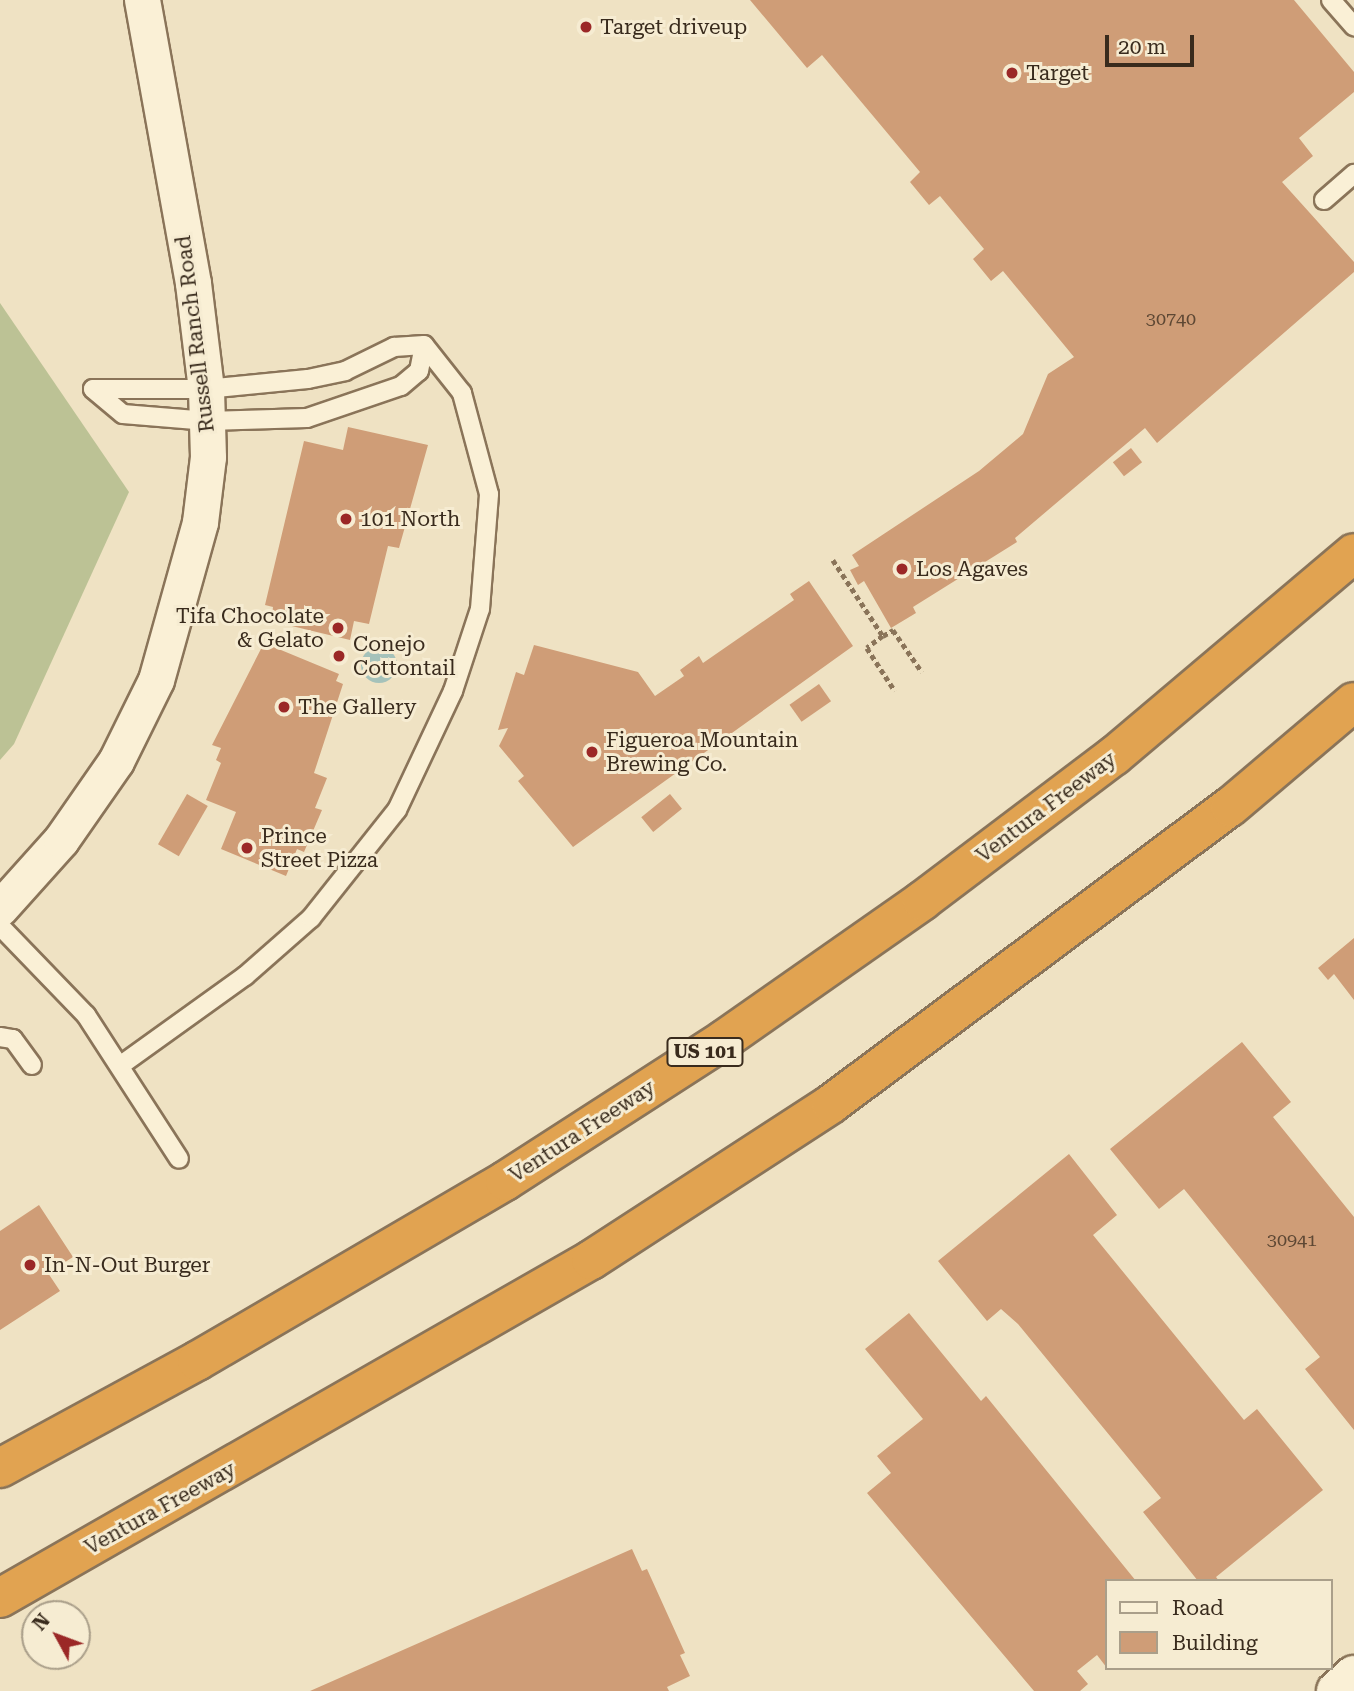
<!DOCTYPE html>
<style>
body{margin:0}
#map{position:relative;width:1354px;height:1691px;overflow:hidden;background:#efe2c3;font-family:"Roboto Serif",serif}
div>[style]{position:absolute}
.cemetery>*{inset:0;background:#bcc295}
.water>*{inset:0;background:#a5c2ba}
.round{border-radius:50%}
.building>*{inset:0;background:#cf9d77;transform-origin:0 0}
.path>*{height:4.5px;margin-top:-2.25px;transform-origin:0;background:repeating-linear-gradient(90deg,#8a7459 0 5px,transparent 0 8.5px)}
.roads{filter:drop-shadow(2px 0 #8a7459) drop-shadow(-2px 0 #8a7459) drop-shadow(0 2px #8a7459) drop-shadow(0 -2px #8a7459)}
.lane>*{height:18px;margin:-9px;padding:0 9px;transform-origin:9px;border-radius:9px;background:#faf0d6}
.street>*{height:35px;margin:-17.5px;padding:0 17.5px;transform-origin:17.5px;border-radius:17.5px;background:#faf0d6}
.secondary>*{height:38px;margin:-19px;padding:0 19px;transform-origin:19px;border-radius:19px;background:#faf0d6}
.highway>*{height:38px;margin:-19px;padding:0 19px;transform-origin:19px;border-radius:19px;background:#e1a351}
.dots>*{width:19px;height:19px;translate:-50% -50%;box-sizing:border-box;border:4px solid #f6ecd2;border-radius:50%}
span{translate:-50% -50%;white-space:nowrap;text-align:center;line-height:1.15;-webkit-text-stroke:6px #f6ecd2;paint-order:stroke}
.number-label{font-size:18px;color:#5e4834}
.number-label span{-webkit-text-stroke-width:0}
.shield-label span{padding:2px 5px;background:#f6ecd2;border:2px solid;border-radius:5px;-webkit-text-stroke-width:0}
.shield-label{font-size:19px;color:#392b1d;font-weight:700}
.poi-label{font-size:21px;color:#392b1d}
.left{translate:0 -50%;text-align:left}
.right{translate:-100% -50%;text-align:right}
.street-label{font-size:21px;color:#392b1d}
.legend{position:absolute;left:1105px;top:1579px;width:228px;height:91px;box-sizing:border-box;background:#f6ecd2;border:2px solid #aa9f8a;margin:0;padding:9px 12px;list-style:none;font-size:21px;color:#392b1d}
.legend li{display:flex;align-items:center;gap:14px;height:35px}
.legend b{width:35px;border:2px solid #aa9f8a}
.north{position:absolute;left:21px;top:1600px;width:70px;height:70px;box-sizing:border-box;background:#f6ecd2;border:2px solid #aa9f8a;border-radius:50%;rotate:311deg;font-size:19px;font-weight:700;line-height:28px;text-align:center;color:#392b1d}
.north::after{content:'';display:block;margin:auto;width:24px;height:32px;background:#9b2827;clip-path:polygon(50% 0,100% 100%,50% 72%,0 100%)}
.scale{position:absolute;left:1105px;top:35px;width:89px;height:32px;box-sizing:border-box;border:4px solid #392b1d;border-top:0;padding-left:9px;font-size:21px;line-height:24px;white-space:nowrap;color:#392b1d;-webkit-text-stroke:5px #f6ecd2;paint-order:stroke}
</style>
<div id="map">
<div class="cemetery">
<i style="clip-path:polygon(0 303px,129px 492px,14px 744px,0 760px)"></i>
</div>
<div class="water">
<i class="round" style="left:361px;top:647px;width:36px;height:36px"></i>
</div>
<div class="building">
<i style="clip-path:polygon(750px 0,1294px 0,1354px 72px,1354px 92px,1299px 138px,1313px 156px,1282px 182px,1354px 262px,1354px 272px,1157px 443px,1145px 428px,1015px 538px,1017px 542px,913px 607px,916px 613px,891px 628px,864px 581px,858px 585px,850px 570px,859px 566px,852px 555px,979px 471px,1023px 434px,1048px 374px,1074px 357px,1003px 271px,991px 281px,973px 259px,984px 249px,940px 196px,929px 205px,910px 182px,920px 172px,822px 55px,807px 68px)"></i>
<i style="clip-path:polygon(348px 427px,428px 445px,399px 548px,388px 546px,369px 624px,354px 621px,350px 640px,271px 621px,273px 607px,265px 605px,304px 441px,343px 450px)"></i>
<i style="left:1131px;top:448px;width:18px;height:23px;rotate:52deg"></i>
<i style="clip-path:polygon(809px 581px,853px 646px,573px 847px,518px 781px,524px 776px,499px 746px,508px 728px,498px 730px,516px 672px,524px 675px,534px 645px,638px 672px,655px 696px,684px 676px,680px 670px,699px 656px,703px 663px,794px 600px,790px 594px)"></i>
<i style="clip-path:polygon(264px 643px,339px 674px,336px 681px,343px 684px,314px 773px,327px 778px,315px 808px,322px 810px,304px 852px,297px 849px,286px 876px,221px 849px,236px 812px,206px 800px,221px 763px,216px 760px,221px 748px,212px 745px)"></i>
<i style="left:819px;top:684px;width:21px;height:36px;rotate:55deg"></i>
<i style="left:187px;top:794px;width:24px;height:58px;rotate:30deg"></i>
<i style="left:670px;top:794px;width:19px;height:37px;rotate:51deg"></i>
<i style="clip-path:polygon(1354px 938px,1354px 1000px,1334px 974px,1328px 980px,1318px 968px)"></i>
<i style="clip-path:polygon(1242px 1042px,1291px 1102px,1273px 1117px,1354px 1217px,1354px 1430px,1305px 1369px,1320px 1357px,1184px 1189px,1159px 1209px,1110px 1149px)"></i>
<i style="clip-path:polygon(1069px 1154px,1117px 1215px,1093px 1235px,1244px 1420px,1257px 1409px,1323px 1490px,1216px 1577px,1219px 1581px,1198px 1581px,1143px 1512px,1161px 1498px,1018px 1324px,1001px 1309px,987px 1321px,938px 1261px)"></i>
<i style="clip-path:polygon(39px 1205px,73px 1257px,48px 1273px,60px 1291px,0 1330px,0 1231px)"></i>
<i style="clip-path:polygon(909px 1313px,981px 1401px,986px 1396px,1136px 1581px,1107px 1581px,1107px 1668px,1097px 1655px,1077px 1671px,1088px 1684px,1080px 1691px,1034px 1691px,867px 1493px,891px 1473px,877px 1456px,923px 1419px,865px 1349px)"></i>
<i style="clip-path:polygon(632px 1549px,642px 1571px,647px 1569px,685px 1653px,680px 1655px,690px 1676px,667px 1687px,669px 1691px,310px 1691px)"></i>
</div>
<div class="path">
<i style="left:833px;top:560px;width:91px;rotate:56.7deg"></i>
<i style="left:883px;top:636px;width:20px;rotate:143deg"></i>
<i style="left:867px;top:648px;width:51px;rotate:56.9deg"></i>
<i style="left:883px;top:636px;width:12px;rotate:-31deg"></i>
<i style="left:893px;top:630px;width:51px;rotate:55.4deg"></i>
</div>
<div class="roads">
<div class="lane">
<i style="left:1331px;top:0;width:35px;rotate:49deg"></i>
<i style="left:1324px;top:200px;width:40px;rotate:-41deg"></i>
<i style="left:93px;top:389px;width:39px;rotate:40deg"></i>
<i style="left:123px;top:414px;width:85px;rotate:4.7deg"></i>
<i style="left:208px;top:421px;width:99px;rotate:-1.7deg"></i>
<i style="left:307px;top:418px;width:99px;rotate:-18.8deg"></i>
<i style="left:401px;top:386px;width:23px;rotate:-40deg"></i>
<i style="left:419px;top:371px;width:26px;rotate:-79deg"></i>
<i style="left:93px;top:389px;width:113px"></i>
<i style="left:206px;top:389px;width:102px;rotate:-5.6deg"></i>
<i style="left:308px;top:379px;width:38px;rotate:-12deg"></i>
<i style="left:345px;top:371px;width:55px;rotate:-26.1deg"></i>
<i style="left:394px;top:347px;width:30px;rotate:-4deg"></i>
<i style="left:0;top:926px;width:124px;rotate:46deg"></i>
<i style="left:86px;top:1015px;width:171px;rotate:57.1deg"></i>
<i style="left:0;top:1037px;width:13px;rotate:9deg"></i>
<i style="left:13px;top:1039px;width:32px;rotate:54deg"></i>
<i style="left:121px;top:1065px;width:153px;rotate:-35.7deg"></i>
<i style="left:245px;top:976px;width:88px;rotate:-41.3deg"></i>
<i style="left:311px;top:918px;width:138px;rotate:-51.5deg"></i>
<i style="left:397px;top:810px;width:132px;rotate:-64.8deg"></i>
<i style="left:453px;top:691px;width:86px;rotate:-71.8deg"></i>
<i style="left:480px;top:609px;width:115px;rotate:-85.5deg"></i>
<i style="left:489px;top:494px;width:105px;rotate:-105deg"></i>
<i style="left:462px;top:393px;width:61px;rotate:-128.4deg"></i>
</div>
<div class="street">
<i style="left:0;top:908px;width:91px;rotate:-48.1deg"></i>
<i style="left:61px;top:840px;width:96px;rotate:-55.2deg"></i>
<i style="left:116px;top:761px;width:90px;rotate:-63.7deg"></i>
<i style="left:156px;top:680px;width:164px;rotate:-74.4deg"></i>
<i style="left:200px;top:522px;width:65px;rotate:-83deg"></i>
<i style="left:208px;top:457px;width:68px;rotate:-91.7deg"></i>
<i style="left:206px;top:389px;width:107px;rotate:-97deg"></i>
<i style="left:193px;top:283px;width:288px;rotate:-100.2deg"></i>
</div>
<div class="secondary">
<i style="left:1336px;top:1691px;width:24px;rotate:-42deg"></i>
</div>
<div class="highway">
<i style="left:0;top:1468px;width:224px;rotate:-28.5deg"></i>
<i style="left:197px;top:1361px;width:357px;rotate:-30.3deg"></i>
<i style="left:505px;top:1181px;width:262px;rotate:-32.8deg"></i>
<i style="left:725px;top:1039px;width:241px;rotate:-35deg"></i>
<i style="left:922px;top:901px;width:241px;rotate:-37.1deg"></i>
<i style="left:1114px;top:756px;width:314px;rotate:-40.2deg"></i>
<i style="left:0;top:1598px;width:681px;rotate:-29.77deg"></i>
<i style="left:591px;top:1260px;width:286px;rotate:-33deg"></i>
<i style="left:831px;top:1104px;width:497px;rotate:-36.7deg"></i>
<i style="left:1230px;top:807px;width:162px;rotate:-40.3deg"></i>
</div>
</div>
<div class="dots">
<i style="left:586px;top:27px;background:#9b2827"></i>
<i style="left:1012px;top:73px;background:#9b2827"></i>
<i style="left:346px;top:519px;background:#9b2827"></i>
<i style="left:902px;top:569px;background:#9b2827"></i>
<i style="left:338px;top:628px;background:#9b2827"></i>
<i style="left:339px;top:656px;background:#9b2827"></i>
<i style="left:284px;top:707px;background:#9b2827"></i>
<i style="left:592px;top:752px;background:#9b2827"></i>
<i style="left:247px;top:848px;background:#9b2827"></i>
<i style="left:30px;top:1265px;background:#9b2827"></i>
</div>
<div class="number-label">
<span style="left:1171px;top:319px">30740</span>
<span style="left:1292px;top:1240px">30941</span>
</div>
<div class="shield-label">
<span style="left:705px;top:1052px">US 101</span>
</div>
<div class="poi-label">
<span class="left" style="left:600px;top:27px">Target driveup</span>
<span class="left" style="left:1026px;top:73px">Target</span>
<span class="left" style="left:360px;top:519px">101 North</span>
<span class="left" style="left:916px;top:569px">Los Agaves</span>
<span class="right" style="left:324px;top:628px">Tifa Chocolate<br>&amp; Gelato</span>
<span class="left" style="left:353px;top:656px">Conejo<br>Cottontail</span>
<span class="left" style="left:298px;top:707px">The Gallery</span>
<span class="left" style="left:606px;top:752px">Figueroa Mountain<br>Brewing Co.</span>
<span class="left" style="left:261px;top:848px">Prince<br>Street Pizza</span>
<span class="left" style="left:44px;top:1265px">In-N-Out Burger</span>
</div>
<div class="street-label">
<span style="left:195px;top:334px;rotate:-97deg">Russell Ranch Road</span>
<span style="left:1046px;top:807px;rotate:-37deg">Ventura Freeway</span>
<span style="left:582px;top:1131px;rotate:-33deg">Ventura Freeway</span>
<span style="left:160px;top:1508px;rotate:-29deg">Ventura Freeway</span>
</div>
<ul class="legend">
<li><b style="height:9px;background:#faf0d6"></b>Road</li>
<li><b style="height:19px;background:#cf9d77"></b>Building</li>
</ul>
<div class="north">N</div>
<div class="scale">20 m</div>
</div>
